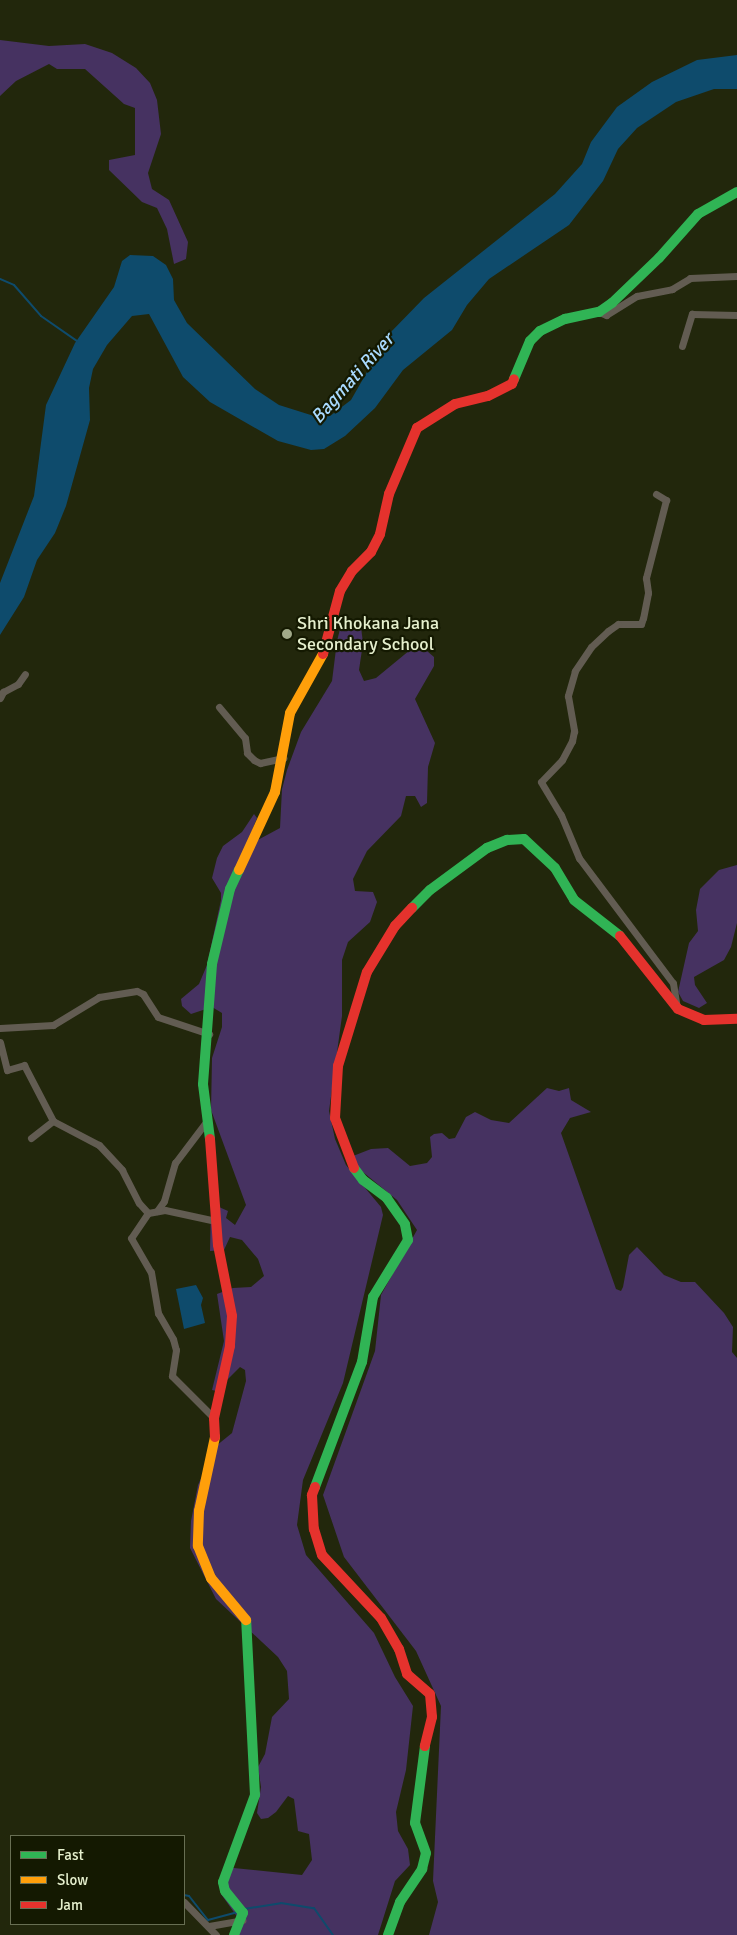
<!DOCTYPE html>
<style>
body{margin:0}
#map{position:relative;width:737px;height:1935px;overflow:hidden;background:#22270c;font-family:Signika,sans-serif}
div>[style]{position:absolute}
.green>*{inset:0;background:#463261}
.water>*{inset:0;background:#0e4b6c}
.stream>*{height:2px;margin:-1px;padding:0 1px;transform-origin:1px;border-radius:1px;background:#0e4b6c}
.street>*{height:7px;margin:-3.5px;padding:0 3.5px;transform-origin:3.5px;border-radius:3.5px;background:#625c52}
.fast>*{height:10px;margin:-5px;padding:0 5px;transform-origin:5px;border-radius:5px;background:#30b455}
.slow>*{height:10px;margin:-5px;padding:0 5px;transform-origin:5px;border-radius:5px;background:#ff9f0a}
.jam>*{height:10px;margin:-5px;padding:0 5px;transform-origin:5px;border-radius:5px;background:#e5322d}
.dots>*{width:14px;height:14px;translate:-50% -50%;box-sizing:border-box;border:2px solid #141901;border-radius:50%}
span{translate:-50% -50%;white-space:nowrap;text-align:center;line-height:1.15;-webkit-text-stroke:4.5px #141901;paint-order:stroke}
.poi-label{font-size:18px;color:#e5efcd}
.left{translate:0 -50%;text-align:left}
.water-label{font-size:19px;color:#a9dafe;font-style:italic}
.legend{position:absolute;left:10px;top:1835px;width:175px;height:90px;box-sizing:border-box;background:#141901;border:1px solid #686f53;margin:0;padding:6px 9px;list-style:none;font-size:15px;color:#e5efcd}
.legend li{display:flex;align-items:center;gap:10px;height:25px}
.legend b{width:25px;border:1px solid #686f53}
</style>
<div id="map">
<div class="green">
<i style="clip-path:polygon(0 40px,49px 46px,85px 44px,112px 53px,136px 68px,150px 83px,157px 100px,161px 134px,148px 173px,152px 189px,169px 200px,188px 242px,186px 259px,174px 264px,167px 229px,157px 208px,142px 202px,109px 170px,109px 160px,135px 155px,135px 108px,124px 104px,85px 69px,57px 69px,49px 64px,16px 81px,0 96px)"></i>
<i style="clip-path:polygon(348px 619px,357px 621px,361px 627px,363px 643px,359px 670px,364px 681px,376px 678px,410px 650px,427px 651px,434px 657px,434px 666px,415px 699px,435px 743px,428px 767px,427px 803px,421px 807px,415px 796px,406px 796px,401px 816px,367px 851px,353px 879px,355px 891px,373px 892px,377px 902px,370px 922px,348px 942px,342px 960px,342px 1016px,329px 1111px,335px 1139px,346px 1165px,381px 1207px,383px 1215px,343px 1383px,303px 1480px,297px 1525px,306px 1555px,374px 1633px,395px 1677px,413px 1706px,406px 1770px,396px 1812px,398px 1831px,408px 1849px,410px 1865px,395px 1881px,378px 1935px,233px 1935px,238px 1918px,221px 1894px,224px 1867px,302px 1875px,312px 1860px,309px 1834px,298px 1831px,294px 1799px,288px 1796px,276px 1812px,268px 1818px,261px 1819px,257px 1813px,261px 1787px,258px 1767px,265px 1754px,272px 1717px,289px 1699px,287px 1671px,278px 1657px,216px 1599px,190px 1548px,191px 1521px,198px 1485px,216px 1446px,232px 1433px,246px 1381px,245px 1370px,240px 1367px,216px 1391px,212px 1390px,224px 1341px,217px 1294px,233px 1288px,251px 1287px,264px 1276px,258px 1259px,242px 1240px,230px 1237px,224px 1250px,210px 1251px,211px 1209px,219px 1207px,228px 1211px,226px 1218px,235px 1225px,246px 1205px,211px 1110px,212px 1058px,222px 1027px,222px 1013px,212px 1007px,191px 1014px,182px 1006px,181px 999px,199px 984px,207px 965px,221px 900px,221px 893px,212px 878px,217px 858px,223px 846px,242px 832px,254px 814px,257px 818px,250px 836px,252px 843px,280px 828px,282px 789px,287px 770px,301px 732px,332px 681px,337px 641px,340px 629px)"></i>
<i style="clip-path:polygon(737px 865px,737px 923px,731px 947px,724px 960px,694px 977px,695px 985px,707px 1003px,699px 1008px,683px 1001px,678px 992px,689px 943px,698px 931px,696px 910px,700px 889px,719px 870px)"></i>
<i style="clip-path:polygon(547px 1088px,559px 1091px,569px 1088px,571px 1100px,591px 1112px,570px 1118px,561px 1133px,616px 1289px,621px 1291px,623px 1287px,629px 1255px,637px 1247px,664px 1275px,681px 1282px,695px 1282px,724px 1313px,733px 1327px,732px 1352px,737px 1358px,737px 1935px,429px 1935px,438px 1902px,433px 1881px,441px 1706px,416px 1651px,344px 1557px,323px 1495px,375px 1351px,381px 1295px,417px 1230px,397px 1200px,358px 1168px,353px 1156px,371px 1149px,388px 1148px,410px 1166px,427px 1163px,432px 1157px,430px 1137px,434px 1134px,442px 1133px,449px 1139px,455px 1138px,466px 1117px,475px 1112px,491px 1120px,509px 1123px)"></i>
</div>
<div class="water">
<i style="clip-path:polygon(737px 55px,737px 89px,714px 89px,676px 102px,637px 128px,618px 149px,603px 181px,569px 225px,489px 279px,467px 305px,452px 330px,403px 370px,375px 408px,345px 436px,324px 449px,311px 450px,278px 441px,210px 402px,183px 377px,149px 314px,132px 316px,107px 345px,93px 369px,89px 388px,90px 420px,66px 506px,55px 533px,37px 560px,24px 597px,0 635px,0 583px,34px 496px,46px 405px,75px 343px,114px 287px,122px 261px,130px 255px,153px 256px,166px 265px,173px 279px,174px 300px,187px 323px,255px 389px,279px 405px,314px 416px,330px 416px,351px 400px,388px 335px,424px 298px,555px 194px,582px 164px,591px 142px,617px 107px,652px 82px,697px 60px)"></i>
<i style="clip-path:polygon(196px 1285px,203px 1298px,201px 1305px,205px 1323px,184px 1329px,176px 1289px)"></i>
</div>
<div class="stream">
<i style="left:0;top:279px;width:15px;rotate:23deg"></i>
<i style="left:14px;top:285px;width:41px;rotate:48.9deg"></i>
<i style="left:41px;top:316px;width:44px;rotate:34.8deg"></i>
<i style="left:184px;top:1895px;width:5px;rotate:11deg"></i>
<i style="left:189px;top:1896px;width:31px;rotate:52deg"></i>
<i style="left:208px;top:1920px;width:30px;rotate:-15deg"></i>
<i style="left:244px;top:1909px;width:37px;rotate:-9deg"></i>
<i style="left:281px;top:1903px;width:33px;rotate:9deg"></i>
<i style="left:314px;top:1908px;width:33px;rotate:55deg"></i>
</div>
<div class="street">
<i style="left:599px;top:312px;width:8px;rotate:23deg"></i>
<i style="left:606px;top:315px;width:36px;rotate:-32deg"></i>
<i style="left:637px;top:296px;width:36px;rotate:-11deg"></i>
<i style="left:672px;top:289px;width:21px;rotate:-31deg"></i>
<i style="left:690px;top:278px;width:47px;rotate:-2.4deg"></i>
<i style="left:682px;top:346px;width:34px;rotate:-73deg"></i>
<i style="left:692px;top:314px;width:45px;rotate:1.3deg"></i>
<i style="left:656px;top:494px;width:12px;rotate:31deg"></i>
<i style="left:666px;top:500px;width:81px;rotate:104.4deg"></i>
<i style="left:646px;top:578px;width:15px;rotate:82deg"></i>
<i style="left:648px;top:593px;width:25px;rotate:101deg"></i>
<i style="left:643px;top:618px;width:6px;rotate:108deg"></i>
<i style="left:641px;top:624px;width:23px;rotate:180deg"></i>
<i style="left:618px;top:624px;width:12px;rotate:145deg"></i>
<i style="left:608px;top:631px;width:23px;rotate:137deg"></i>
<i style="left:591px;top:647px;width:29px;rotate:124deg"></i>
<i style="left:575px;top:671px;width:26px;rotate:106deg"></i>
<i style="left:568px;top:696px;width:36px;rotate:80deg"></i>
<i style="left:574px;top:731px;width:10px;rotate:101deg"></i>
<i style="left:572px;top:741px;width:21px;rotate:118deg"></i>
<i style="left:562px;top:760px;width:30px;rotate:134deg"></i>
<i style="left:541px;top:782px;width:39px;rotate:59deg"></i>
<i style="left:561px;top:815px;width:47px;rotate:67.3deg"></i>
<i style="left:579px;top:858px;width:156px;rotate:53.1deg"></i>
<i style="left:673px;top:983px;width:24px;rotate:81deg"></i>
<i style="left:0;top:698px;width:7px;rotate:-63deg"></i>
<i style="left:3px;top:692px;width:17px;rotate:-28deg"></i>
<i style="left:18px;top:684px;width:12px;rotate:-55deg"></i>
<i style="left:219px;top:707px;width:40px;rotate:50deg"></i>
<i style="left:245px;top:738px;width:15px;rotate:82deg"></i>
<i style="left:247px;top:753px;width:10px;rotate:45deg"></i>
<i style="left:254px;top:760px;width:7px;rotate:27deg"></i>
<i style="left:260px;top:763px;width:24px;rotate:-12deg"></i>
<i style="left:0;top:1028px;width:53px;rotate:-3.2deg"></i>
<i style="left:53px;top:1025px;width:54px;rotate:-31.3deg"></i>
<i style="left:99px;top:997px;width:38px;rotate:-9deg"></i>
<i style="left:137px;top:991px;width:7px;rotate:27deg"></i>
<i style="left:143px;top:994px;width:27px;rotate:57deg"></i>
<i style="left:158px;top:1017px;width:54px;rotate:18.4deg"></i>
<i style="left:0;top:1042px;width:29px;rotate:76deg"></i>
<i style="left:7px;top:1070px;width:18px;rotate:-16deg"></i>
<i style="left:24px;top:1065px;width:63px;rotate:62.6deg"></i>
<i style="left:53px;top:1121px;width:52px;rotate:27.6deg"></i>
<i style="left:99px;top:1145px;width:34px;rotate:47deg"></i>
<i style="left:122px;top:1170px;width:37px;rotate:63deg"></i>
<i style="left:139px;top:1203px;width:13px;rotate:48deg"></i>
<i style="left:148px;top:1213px;width:17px;rotate:-10deg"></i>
<i style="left:165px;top:1210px;width:52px;rotate:12.2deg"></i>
<i style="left:31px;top:1138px;width:28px;rotate:-38deg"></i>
<i style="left:157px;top:1211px;width:12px;rotate:-55deg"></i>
<i style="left:164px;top:1201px;width:40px;rotate:-74deg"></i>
<i style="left:175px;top:1163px;width:51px;rotate:-52.9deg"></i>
<i style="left:148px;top:1213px;width:30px;rotate:124deg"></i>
<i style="left:131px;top:1238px;width:39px;rotate:60deg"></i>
<i style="left:151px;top:1272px;width:42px;rotate:80.3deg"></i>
<i style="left:158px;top:1313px;width:30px;rotate:60deg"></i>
<i style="left:173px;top:1339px;width:11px;rotate:75deg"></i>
<i style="left:176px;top:1350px;width:26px;rotate:99deg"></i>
<i style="left:172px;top:1376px;width:59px;rotate:45deg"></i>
<i style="left:184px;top:1902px;width:46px;rotate:45.9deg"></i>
<i style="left:209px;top:1926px;width:34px;rotate:-10deg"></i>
</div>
<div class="fast">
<i style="left:514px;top:379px;width:41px;rotate:-67.2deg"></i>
<i style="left:530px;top:341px;width:14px;rotate:-45deg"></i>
<i style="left:540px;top:331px;width:28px;rotate:-26deg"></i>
<i style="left:565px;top:319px;width:35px;rotate:-12deg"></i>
<i style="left:599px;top:312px;width:16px;rotate:-35deg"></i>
<i style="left:612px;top:303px;width:65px;rotate:-43.8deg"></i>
<i style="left:659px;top:258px;width:59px;rotate:-48.4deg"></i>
<i style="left:698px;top:214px;width:45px;rotate:-29.4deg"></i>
<i style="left:412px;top:908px;width:25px;rotate:-45deg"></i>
<i style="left:430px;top:890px;width:71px;rotate:-36.4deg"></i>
<i style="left:487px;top:848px;width:22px;rotate:-22deg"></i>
<i style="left:507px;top:840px;width:17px;rotate:-3deg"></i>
<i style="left:524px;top:839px;width:42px;rotate:43.1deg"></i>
<i style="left:555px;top:868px;width:37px;rotate:59deg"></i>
<i style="left:574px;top:900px;width:58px;rotate:38deg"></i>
<i style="left:210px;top:1139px;width:55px;rotate:-97.3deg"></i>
<i style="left:203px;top:1084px;width:120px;rotate:-85.7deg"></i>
<i style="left:212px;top:964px;width:77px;rotate:-76.5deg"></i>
<i style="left:230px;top:889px;width:21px;rotate:-65deg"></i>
<i style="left:315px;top:1487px;width:134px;rotate:-69.4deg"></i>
<i style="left:362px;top:1362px;width:66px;rotate:-80.4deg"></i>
<i style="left:373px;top:1297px;width:67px;rotate:-58.4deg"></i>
<i style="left:408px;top:1240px;width:16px;rotate:-101deg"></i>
<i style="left:405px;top:1224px;width:32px;rotate:-125deg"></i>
<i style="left:387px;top:1198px;width:30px;rotate:-143deg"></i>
<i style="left:363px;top:1180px;width:15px;rotate:-127deg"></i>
<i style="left:234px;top:1935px;width:24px;rotate:-68deg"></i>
<i style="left:243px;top:1913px;width:28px;rotate:-129deg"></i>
<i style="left:225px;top:1891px;width:9px;rotate:-103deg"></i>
<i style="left:223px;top:1882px;width:93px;rotate:-69.8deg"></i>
<i style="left:255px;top:1795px;width:175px;rotate:-92.9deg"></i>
<i style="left:388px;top:1935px;width:35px;rotate:-70deg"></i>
<i style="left:400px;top:1902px;width:40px;rotate:-56deg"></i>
<i style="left:422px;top:1869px;width:16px;rotate:-76deg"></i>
<i style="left:426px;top:1853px;width:32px;rotate:-110deg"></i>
<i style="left:415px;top:1823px;width:78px;rotate:-82.6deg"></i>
</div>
<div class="slow">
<i style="left:239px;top:870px;width:86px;rotate:-65.2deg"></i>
<i style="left:275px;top:792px;width:80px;rotate:-79.2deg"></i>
<i style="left:290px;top:713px;width:68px;rotate:-60.8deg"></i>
<i style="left:215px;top:1437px;width:76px;rotate:102.2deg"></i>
<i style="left:199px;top:1511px;width:35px;rotate:92deg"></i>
<i style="left:198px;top:1546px;width:35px;rotate:68deg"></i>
<i style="left:211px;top:1578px;width:55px;rotate:50.2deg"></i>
</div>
<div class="jam">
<i style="left:323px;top:654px;width:65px;rotate:-74.9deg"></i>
<i style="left:340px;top:591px;width:23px;rotate:-59deg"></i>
<i style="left:352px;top:571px;width:27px;rotate:-45deg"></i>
<i style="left:371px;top:552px;width:20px;rotate:-63deg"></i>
<i style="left:380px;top:534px;width:41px;rotate:-77.3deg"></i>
<i style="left:389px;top:494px;width:72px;rotate:-67deg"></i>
<i style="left:417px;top:428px;width:45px;rotate:-32.3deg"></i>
<i style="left:455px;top:404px;width:34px;rotate:-14deg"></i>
<i style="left:488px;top:396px;width:27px;rotate:-27deg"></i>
<i style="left:512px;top:384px;width:5px;rotate:-68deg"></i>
<i style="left:620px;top:936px;width:93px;rotate:51.5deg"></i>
<i style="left:678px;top:1009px;width:28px;rotate:23deg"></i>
<i style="left:704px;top:1020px;width:33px;rotate:-2deg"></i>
<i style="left:210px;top:1139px;width:106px;rotate:85.7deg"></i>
<i style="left:218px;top:1245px;width:72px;rotate:78.8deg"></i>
<i style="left:232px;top:1316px;width:30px;rotate:94deg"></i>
<i style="left:230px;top:1346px;width:74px;rotate:102.5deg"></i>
<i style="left:214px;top:1418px;width:19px;rotate:87deg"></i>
<i style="left:354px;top:1168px;width:53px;rotate:-110.8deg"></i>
<i style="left:335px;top:1118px;width:52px;rotate:-86.7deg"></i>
<i style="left:338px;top:1066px;width:98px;rotate:-72.9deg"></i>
<i style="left:367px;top:972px;width:54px;rotate:-58.7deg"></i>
<i style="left:395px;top:926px;width:25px;rotate:-47deg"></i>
<i style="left:315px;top:1487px;width:9px;rotate:111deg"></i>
<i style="left:312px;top:1495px;width:34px;rotate:87deg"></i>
<i style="left:314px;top:1529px;width:27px;rotate:73deg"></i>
<i style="left:322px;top:1555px;width:86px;rotate:46.9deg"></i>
<i style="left:381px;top:1618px;width:36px;rotate:60deg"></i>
<i style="left:399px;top:1649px;width:26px;rotate:72deg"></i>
<i style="left:407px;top:1674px;width:30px;rotate:41deg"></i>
<i style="left:430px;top:1694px;width:23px;rotate:85deg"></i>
<i style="left:432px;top:1717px;width:30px;rotate:104deg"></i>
</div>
<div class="dots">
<i style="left:287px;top:634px;background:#a1a989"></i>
</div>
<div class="poi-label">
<span class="left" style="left:297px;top:634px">Shri Khokana Jana<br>Secondary School</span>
</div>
<div class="water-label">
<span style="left:353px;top:379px;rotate:-48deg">Bagmati River</span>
</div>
<ul class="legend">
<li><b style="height:6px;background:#30b455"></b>Fast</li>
<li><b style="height:6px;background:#ff9f0a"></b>Slow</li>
<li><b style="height:6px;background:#e5322d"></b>Jam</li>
</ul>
</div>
